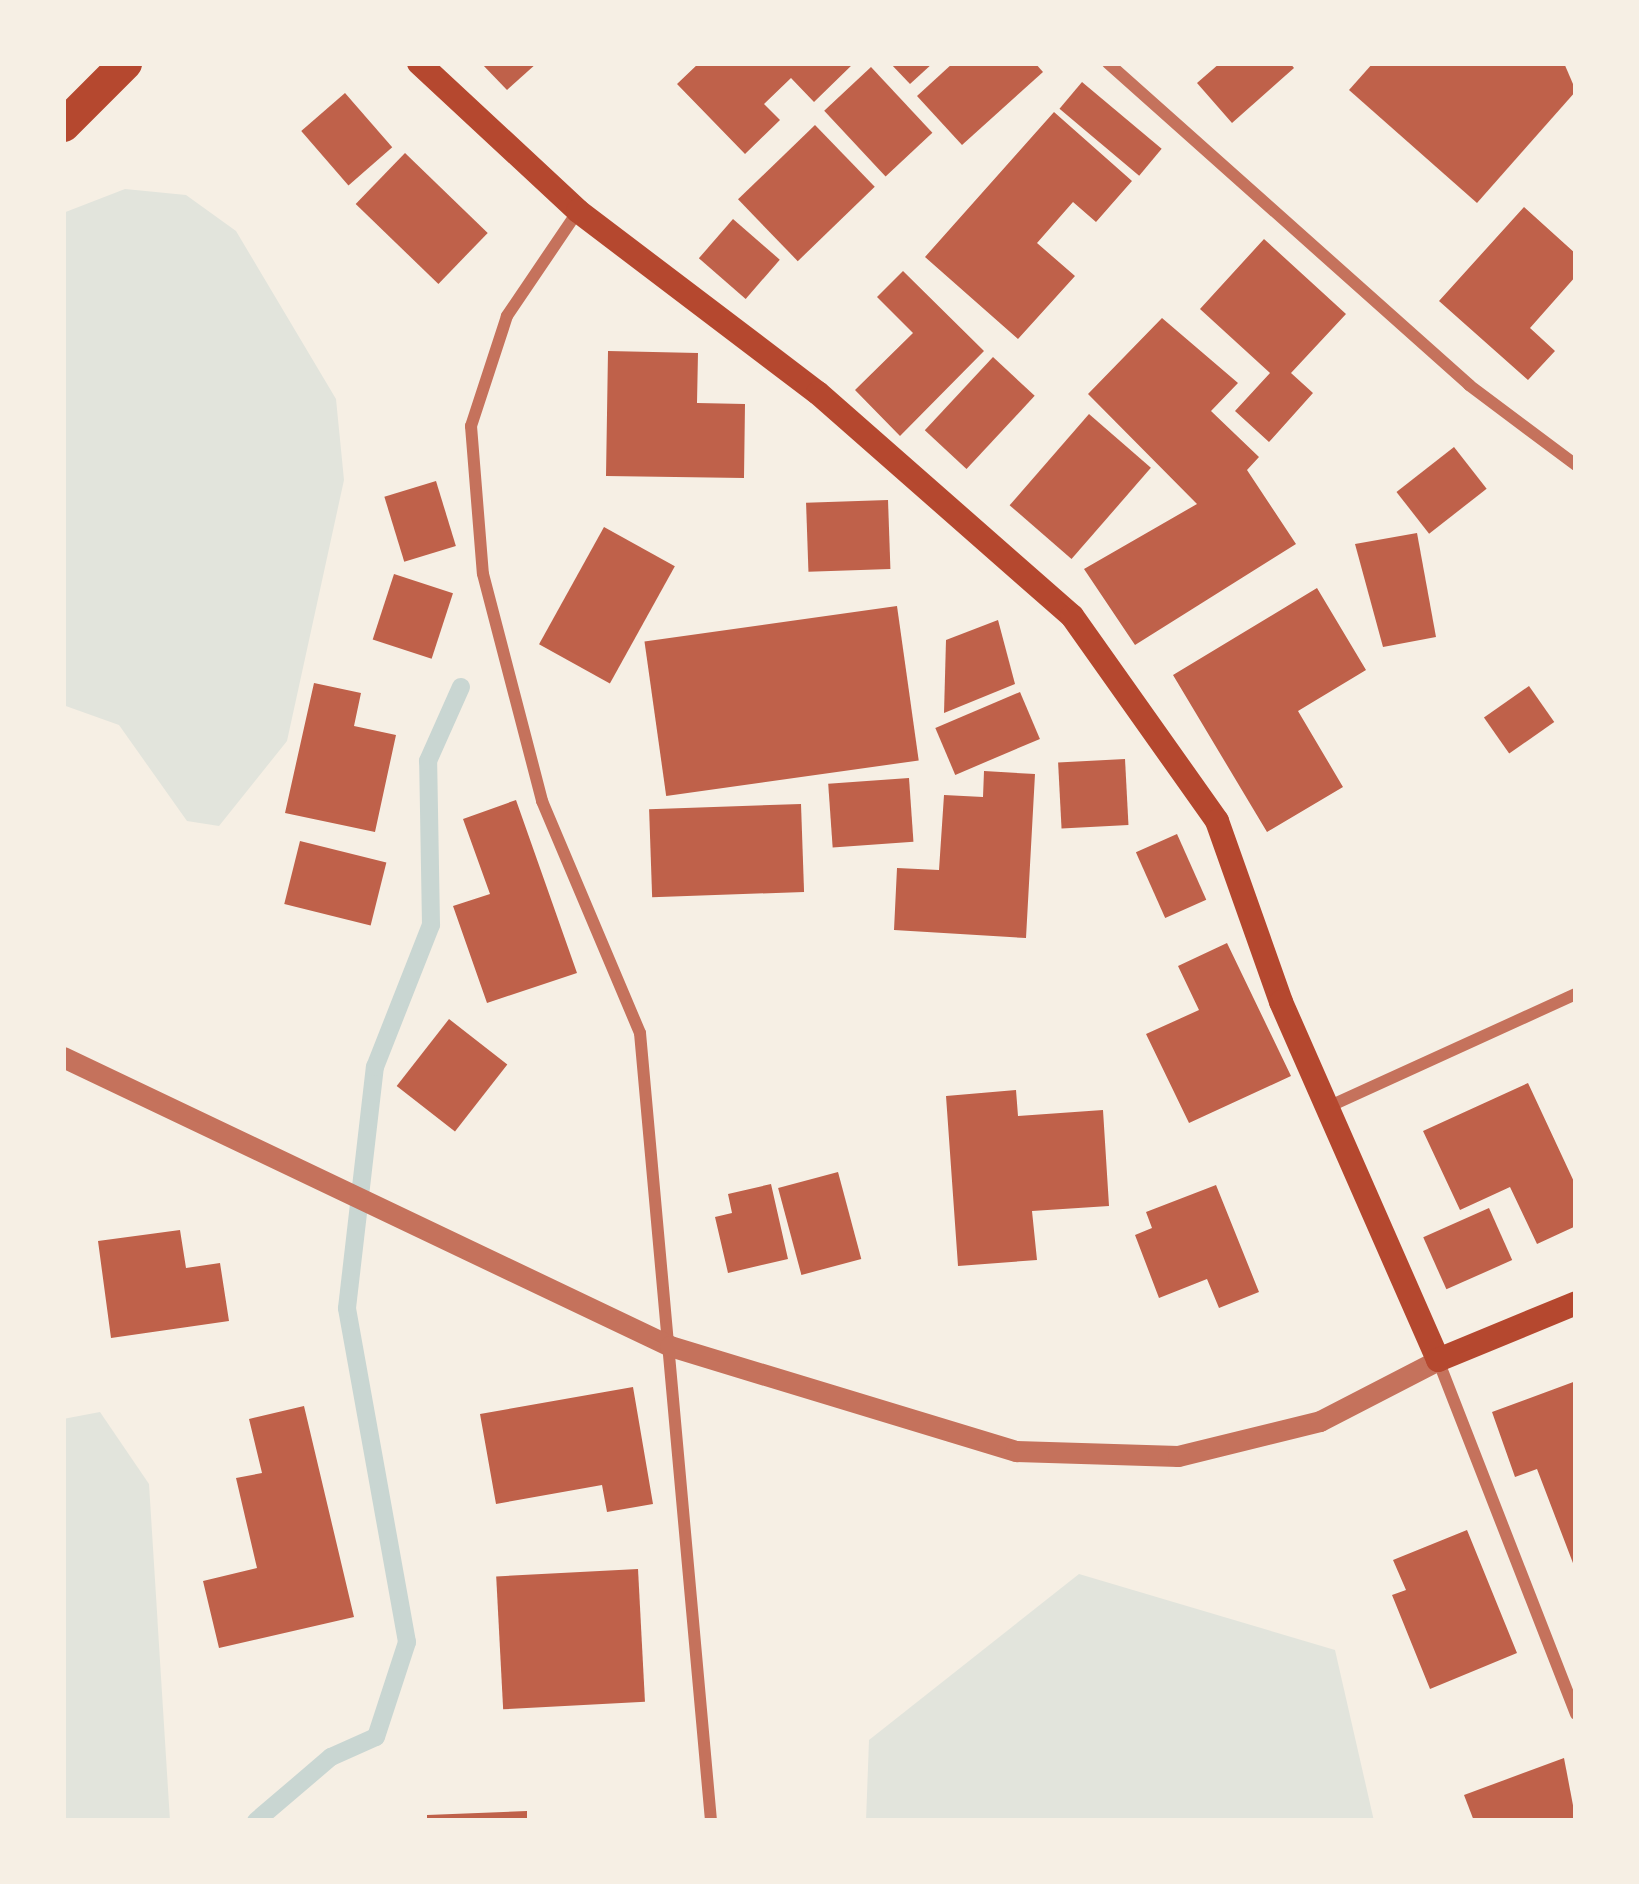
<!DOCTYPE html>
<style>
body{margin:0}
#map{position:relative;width:1639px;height:1884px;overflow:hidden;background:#f6efe4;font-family:"Times New Roman",serif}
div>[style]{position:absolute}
.green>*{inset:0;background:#e2e4dc}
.stream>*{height:18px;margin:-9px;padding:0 9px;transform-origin:9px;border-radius:9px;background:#c9d6d2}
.building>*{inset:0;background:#bf614a;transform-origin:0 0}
.minor>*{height:12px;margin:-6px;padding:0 6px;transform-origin:6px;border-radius:6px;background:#c5725c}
.tertiary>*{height:21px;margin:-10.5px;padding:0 10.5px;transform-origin:10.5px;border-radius:10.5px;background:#c5725c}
.secondary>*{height:24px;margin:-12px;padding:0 12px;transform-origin:12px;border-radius:12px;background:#b5482f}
.trunk>*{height:33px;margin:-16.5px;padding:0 16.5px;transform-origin:16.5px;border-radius:16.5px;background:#b5482f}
span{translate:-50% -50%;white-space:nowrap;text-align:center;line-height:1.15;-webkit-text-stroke:12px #f6efe4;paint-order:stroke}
.frame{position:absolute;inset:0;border:66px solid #f6efe4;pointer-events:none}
</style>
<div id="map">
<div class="green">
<i style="clip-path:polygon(125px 189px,186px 195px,236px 231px,336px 399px,344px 480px,287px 741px,219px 826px,187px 821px,119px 725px,63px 705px,63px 213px)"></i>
<i style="clip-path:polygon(100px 1412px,149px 1484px,170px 1821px,63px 1821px,63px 1419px)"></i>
<i style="clip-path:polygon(1079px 1574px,1335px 1650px,1374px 1821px,866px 1821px,869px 1740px)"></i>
</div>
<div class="stream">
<i style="left:256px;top:1821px;width:99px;rotate:-40.5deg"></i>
<i style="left:331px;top:1757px;width:49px;rotate:-24deg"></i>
<i style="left:376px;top:1737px;width:100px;rotate:-71.9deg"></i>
<i style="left:407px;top:1642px;width:339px;rotate:-100.2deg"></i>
<i style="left:347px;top:1308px;width:243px;rotate:-83.4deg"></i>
<i style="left:375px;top:1067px;width:153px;rotate:-68.5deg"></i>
<i style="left:431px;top:925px;width:164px;rotate:-91deg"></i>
<i style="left:428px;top:761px;width:81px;rotate:-66deg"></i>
</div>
<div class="building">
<i style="clip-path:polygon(481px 63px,537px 63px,507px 90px)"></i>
<i style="clip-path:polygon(699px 63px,854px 63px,814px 102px,791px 78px,764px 104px,780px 120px,745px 154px,677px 84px)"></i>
<i style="clip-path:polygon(890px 63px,933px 63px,910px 84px)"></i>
<i style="clip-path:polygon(953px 63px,1035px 63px,1043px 72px,962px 145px,917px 96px)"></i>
<i style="clip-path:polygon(1220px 63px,1290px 63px,1294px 68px,1232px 123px,1197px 83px)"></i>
<i style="clip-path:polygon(1373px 63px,1564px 63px,1576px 91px,1477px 203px,1349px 90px)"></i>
<i style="left:871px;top:67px;width:90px;height:64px;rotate:47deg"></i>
<i style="left:1082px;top:82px;width:104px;height:35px;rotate:40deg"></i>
<i style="left:345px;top:93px;width:72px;height:58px;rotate:49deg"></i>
<i style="clip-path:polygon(1054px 112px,1132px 181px,1096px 222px,1073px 202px,1037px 243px,1075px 276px,1018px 339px,925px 257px)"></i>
<i style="left:815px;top:125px;width:86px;height:107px;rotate:46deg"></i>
<i style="left:405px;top:153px;width:115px;height:71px;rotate:44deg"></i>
<i style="clip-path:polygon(1524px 207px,1576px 254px,1576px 276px,1530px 328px,1555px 351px,1528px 380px,1439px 301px)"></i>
<i style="left:733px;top:219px;width:62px;height:52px;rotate:41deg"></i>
<i style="clip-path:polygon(1264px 239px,1346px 314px,1291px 373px,1313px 393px,1269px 442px,1235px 411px,1270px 373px,1200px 309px)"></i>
<i style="clip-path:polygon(903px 271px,984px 351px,900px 436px,855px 390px,913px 333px,877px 297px)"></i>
<i style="clip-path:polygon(1162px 318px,1238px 383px,1211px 411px,1259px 457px,1247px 470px,1296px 544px,1135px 645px,1084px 569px,1197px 504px,1088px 394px)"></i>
<i style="clip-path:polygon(608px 351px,698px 353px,697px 403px,745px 404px,744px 478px,606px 476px)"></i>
<i style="left:993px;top:357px;width:57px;height:100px;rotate:43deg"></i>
<i style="left:1089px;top:414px;width:82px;height:121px;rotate:41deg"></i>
<i style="left:1454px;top:447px;width:53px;height:73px;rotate:52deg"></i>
<i style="left:436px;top:481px;width:68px;height:54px;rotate:73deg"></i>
<i style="left:888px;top:500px;width:69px;height:82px;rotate:88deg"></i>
<i style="left:604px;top:527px;width:81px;height:134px;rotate:29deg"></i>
<i style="clip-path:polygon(1417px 533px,1436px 637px,1383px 647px,1355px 544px)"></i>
<i style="left:394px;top:574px;width:62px;height:69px;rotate:18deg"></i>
<i style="clip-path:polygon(1317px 588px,1366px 670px,1298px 711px,1343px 787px,1267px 832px,1173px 675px)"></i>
<i style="left:897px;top:606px;width:156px;height:255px;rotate:82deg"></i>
<i style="clip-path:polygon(998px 620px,1015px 684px,944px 713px,946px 640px)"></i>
<i style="clip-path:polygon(314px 683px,361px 693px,354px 726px,396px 735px,375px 832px,285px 813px)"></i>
<i style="left:1529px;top:686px;width:44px;height:55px;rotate:55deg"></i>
<i style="left:1020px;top:692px;width:51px;height:92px;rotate:67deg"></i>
<i style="left:1125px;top:759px;width:66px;height:67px;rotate:87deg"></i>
<i style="clip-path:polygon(984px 771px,1035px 774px,1026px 938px,894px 930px,897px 868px,939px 870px,944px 795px,983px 797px)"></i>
<i style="left:909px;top:778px;width:64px;height:81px;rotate:86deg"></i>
<i style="clip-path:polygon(516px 800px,577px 973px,487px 1003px,453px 906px,490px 894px,463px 819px)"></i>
<i style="left:801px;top:804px;width:88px;height:152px;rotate:88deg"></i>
<i style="left:1177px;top:834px;width:72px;height:45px;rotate:66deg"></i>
<i style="left:300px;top:841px;width:89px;height:65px;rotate:14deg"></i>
<i style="clip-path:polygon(1227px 943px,1291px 1076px,1189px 1123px,1146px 1034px,1199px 1010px,1178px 966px)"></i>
<i style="left:449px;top:1019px;width:74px;height:85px;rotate:38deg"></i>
<i style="clip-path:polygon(1528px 1083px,1576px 1186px,1576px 1226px,1537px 1244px,1510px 1187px,1460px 1210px,1423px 1131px)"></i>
<i style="clip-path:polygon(1016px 1090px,1018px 1116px,1103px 1110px,1109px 1206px,1032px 1211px,1037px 1260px,958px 1266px,946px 1096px)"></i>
<i style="left:838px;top:1172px;width:90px;height:62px;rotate:75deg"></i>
<i style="clip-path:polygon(771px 1184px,788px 1259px,728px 1273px,715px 1217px,732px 1213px,728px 1194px)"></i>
<i style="clip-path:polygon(1216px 1185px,1259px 1292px,1219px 1308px,1207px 1279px,1159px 1298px,1135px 1235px,1152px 1228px,1146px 1212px)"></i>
<i style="left:1489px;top:1208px;width:57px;height:72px;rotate:66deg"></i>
<i style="clip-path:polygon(180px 1230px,186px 1268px,220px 1263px,229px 1321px,111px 1338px,98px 1241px)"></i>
<i style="clip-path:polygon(1576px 1381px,1576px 1571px,1537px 1469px,1515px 1477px,1492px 1412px)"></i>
<i style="clip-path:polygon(633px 1387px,653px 1504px,607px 1512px,602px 1485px,496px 1504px,480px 1414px)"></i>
<i style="clip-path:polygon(304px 1406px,354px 1617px,219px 1648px,203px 1581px,257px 1568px,236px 1478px,262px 1473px,249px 1419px)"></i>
<i style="clip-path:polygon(1467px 1530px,1517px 1653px,1430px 1689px,1392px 1595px,1406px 1590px,1393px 1560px)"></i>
<i style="left:638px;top:1569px;width:133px;height:142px;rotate:87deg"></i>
<i style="clip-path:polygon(1564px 1758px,1576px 1821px,1474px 1821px,1464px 1795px)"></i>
<i style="clip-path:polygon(527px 1811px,527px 1821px,427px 1821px,427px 1815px)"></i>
</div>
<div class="minor">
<i style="left:1108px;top:63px;width:484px;rotate:41.7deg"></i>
<i style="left:1469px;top:385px;width:134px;rotate:36.8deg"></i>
<i style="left:578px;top:211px;width:127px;rotate:124.1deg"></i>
<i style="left:507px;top:316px;width:116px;rotate:108.1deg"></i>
<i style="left:471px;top:426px;width:148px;rotate:85.4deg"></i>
<i style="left:483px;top:574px;width:235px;rotate:75.4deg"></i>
<i style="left:542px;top:801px;width:252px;rotate:67.1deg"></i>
<i style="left:640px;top:1033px;width:791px;rotate:84.85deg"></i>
<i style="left:1330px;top:1106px;width:270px;rotate:-24.5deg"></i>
<i style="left:1438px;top:1360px;width:380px;rotate:68.7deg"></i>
</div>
<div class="tertiary">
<i style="left:63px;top:1057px;width:672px;rotate:25.46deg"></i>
<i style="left:670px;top:1346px;width:362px;rotate:16.9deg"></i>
<i style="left:1016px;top:1451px;width:162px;rotate:1.8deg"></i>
<i style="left:1178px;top:1456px;width:146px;rotate:-13.8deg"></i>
<i style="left:1320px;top:1421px;width:133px;rotate:-27.3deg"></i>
</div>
<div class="secondary">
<i style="left:419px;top:63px;width:217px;rotate:42.9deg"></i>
<i style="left:578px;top:211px;width:301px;rotate:37.2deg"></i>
<i style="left:818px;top:393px;width:338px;rotate:41.3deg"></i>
<i style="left:1072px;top:616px;width:251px;rotate:54.7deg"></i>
<i style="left:1217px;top:821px;width:192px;rotate:70.5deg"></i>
<i style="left:1281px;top:1002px;width:391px;rotate:66.3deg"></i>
<i style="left:1438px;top:1360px;width:149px;rotate:-22.4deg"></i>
</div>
<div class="trunk">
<i style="left:63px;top:125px;width:88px;rotate:-45deg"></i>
</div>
<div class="frame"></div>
</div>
